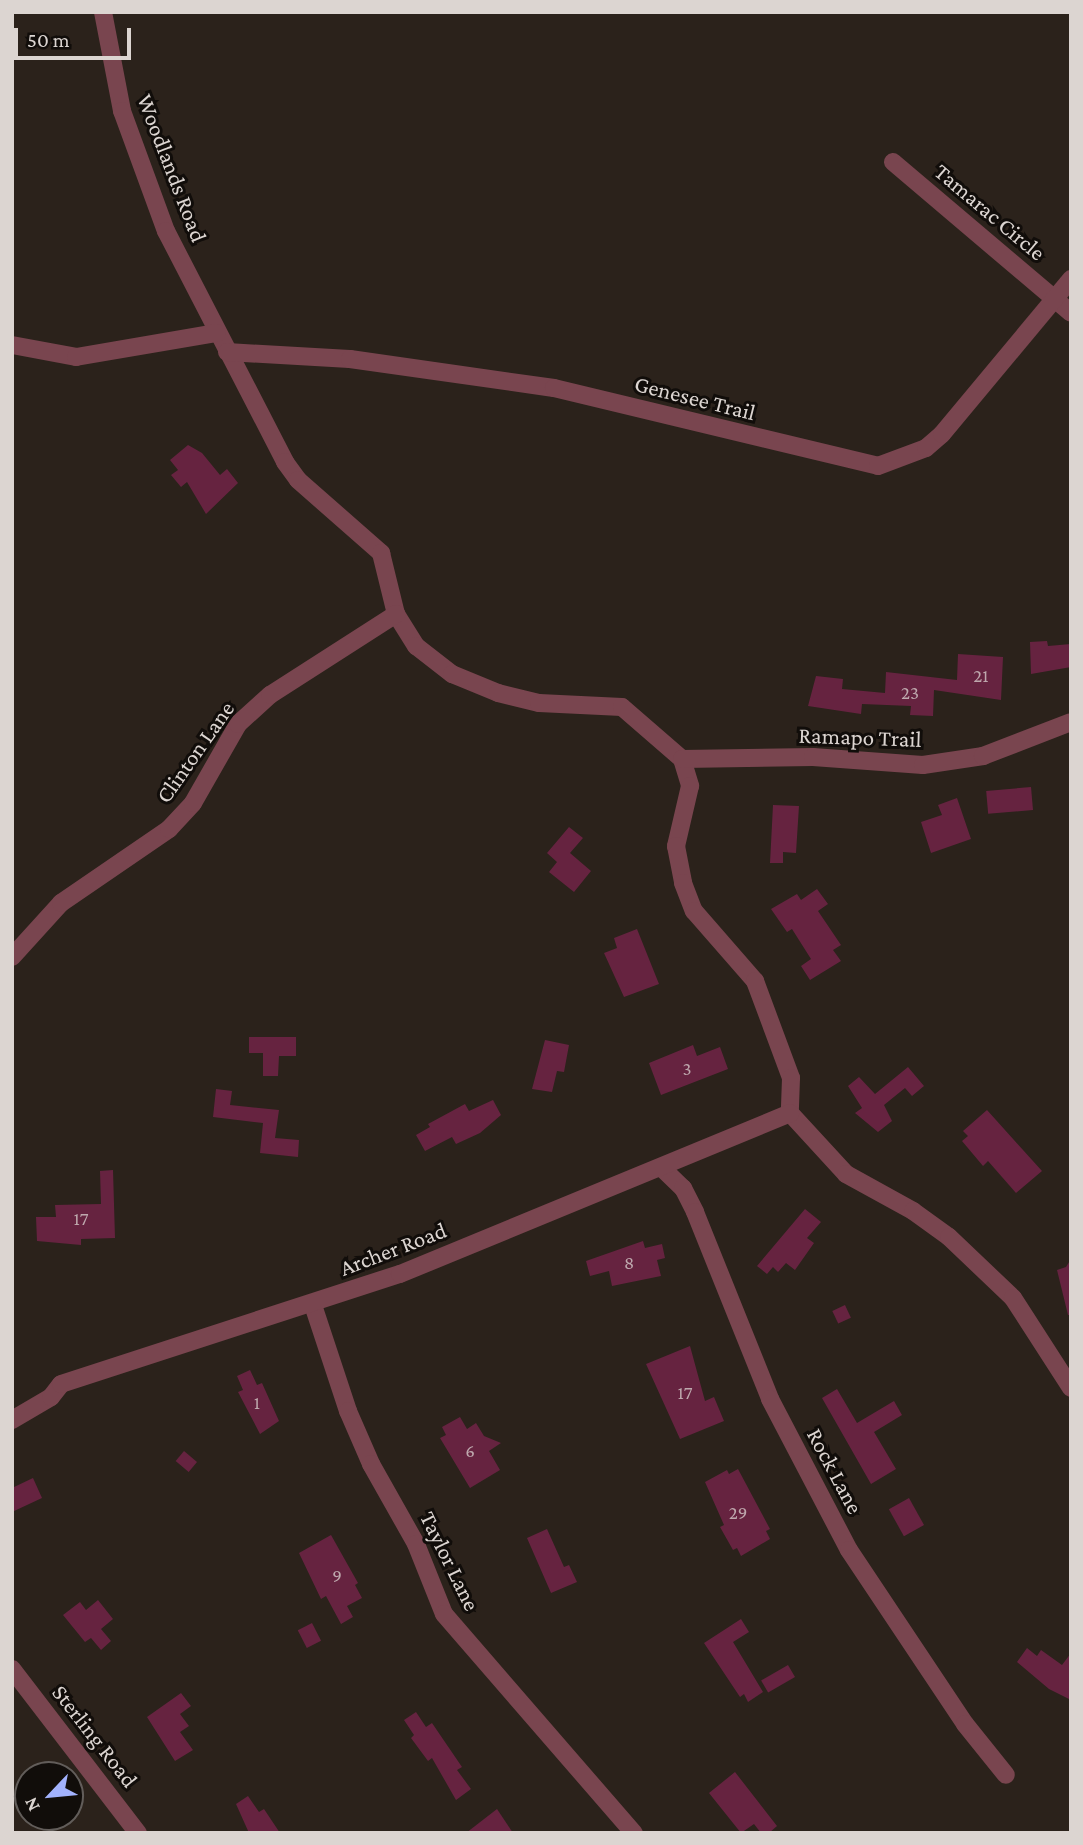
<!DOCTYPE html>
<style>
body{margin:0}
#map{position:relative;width:1083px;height:1845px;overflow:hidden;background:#2b221b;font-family:"Crimson Pro",serif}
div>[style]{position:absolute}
.building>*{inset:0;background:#662340;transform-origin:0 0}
.street>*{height:18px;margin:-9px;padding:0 9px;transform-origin:9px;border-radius:9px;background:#79454f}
span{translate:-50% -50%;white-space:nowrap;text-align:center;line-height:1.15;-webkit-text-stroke:6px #110d0a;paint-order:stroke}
.number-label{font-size:19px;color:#bea8ad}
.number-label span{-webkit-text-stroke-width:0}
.street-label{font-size:23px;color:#dcd5d1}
.frame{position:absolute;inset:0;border:14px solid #dcd5d1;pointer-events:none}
.north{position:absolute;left:14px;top:1761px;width:70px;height:70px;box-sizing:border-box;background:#110d0a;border:2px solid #625d5a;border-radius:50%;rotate:244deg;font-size:19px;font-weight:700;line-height:28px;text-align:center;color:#dcd5d1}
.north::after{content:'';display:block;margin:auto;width:24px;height:32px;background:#a2b2fd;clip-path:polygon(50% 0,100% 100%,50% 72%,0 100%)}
.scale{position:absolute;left:14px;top:28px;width:117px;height:32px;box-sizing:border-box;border:4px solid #dcd5d1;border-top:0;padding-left:9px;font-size:21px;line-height:24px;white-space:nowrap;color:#dcd5d1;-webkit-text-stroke:5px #110d0a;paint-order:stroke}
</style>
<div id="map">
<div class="building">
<i style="clip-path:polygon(188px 445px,202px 453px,220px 475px,227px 469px,238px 483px,206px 514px,187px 482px,181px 487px,171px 475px,178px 470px,170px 460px)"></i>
<i style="clip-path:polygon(1047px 641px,1048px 646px,1071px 644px,1071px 667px,1031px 674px,1030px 642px)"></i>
<i style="clip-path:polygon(958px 654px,1003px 657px,1001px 700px,934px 690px,933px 716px,910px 715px,911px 706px,862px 704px,861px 714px,808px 706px,816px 676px,843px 679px,842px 689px,885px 693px,886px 672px,957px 680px)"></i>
<i style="left:1031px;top:787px;width:23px;height:45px;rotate:85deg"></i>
<i style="clip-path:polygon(957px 798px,971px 839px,931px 853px,921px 822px,942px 815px,938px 805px)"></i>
<i style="clip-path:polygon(773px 805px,799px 806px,796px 853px,783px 852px,783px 863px,770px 863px)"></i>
<i style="clip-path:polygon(569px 827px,583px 838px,570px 853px,591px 871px,574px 892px,549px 872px,557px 862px,547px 853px)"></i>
<i style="clip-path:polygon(817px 889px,828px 904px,818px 911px,841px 945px,833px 950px,841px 961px,810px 980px,801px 966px,811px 959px,792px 929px,787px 932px,771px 909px,797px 894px,801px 900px)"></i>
<i style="clip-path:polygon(637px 929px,659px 984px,624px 997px,604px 953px,617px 948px,614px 938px)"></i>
<i style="clip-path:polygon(249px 1037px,296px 1037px,296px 1056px,279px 1056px,278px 1076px,263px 1076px,263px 1053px,249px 1053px)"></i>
<i style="clip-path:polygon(545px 1040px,569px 1045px,564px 1072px,557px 1071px,552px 1092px,532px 1089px)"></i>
<i style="clip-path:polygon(693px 1045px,697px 1056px,720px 1047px,728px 1069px,661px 1095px,649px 1063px)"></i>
<i style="clip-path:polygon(908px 1067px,924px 1086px,912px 1096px,905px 1088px,884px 1105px,892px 1121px,878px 1132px,855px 1113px,862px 1108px,848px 1086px,859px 1077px,875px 1094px)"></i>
<i style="clip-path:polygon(216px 1089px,232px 1091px,230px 1105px,279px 1110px,275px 1138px,299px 1140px,298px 1157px,260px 1153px,263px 1123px,213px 1117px)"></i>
<i style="clip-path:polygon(493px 1100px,501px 1115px,480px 1133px,456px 1144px,452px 1137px,425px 1151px,416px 1135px,430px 1127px,428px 1124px,465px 1104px,469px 1111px)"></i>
<i style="clip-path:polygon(987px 1110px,1042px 1171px,1016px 1193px,988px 1161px,983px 1166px,962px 1141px,968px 1136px,963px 1131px)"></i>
<i style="clip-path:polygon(113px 1170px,115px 1238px,81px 1239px,81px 1245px,37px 1241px,36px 1217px,56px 1217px,55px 1205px,101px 1204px,100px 1171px)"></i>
<i style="clip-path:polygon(805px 1209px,821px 1222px,807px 1238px,814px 1243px,795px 1270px,786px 1263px,778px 1272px,773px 1267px,767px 1274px,757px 1266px)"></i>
<i style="clip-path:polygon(643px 1241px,645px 1248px,662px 1244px,665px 1258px,657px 1260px,661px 1276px,612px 1286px,609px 1271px,590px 1276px,586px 1261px)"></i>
<i style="clip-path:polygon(1071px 1259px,1071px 1315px,1068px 1315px,1057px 1270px,1066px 1267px)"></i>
<i style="left:845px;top:1305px;width:14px;height:14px;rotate:65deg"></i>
<i style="clip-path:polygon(690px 1346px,705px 1401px,714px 1397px,724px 1421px,680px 1439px,646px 1364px)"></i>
<i style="clip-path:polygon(250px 1370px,257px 1385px,262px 1383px,279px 1421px,260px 1434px,238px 1392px,243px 1390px,237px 1376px)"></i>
<i style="clip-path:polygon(837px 1389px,857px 1423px,894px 1401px,902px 1415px,874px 1432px,896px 1469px,871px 1484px,822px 1398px)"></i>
<i style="clip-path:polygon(460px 1417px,467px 1429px,476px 1423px,484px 1436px,501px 1443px,489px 1451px,500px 1470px,470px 1488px,440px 1438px,446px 1435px,442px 1427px)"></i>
<i style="left:184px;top:1451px;width:17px;height:13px;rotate:40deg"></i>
<i style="clip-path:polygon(738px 1469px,770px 1529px,766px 1531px,770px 1539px,741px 1556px,737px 1548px,733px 1550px,720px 1527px,724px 1525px,705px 1482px,727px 1470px,729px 1474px)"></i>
<i style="clip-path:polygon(33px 1478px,42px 1498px,12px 1512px,12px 1488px)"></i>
<i style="left:909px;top:1498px;width:31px;height:23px;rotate:61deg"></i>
<i style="clip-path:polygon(547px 1529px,564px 1567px,569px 1565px,577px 1582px,551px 1593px,527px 1538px)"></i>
<i style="clip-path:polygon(331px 1535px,358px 1583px,355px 1585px,362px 1598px,347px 1606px,353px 1617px,341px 1624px,326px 1596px,321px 1599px,299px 1553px)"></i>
<i style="clip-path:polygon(98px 1600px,113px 1619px,101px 1629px,111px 1641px,101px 1650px,91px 1638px,85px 1642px,63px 1615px,80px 1602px,86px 1610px)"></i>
<i style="clip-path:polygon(741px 1619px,749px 1632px,733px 1642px,763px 1692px,748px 1702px,744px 1694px,740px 1697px,704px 1643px)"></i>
<i style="left:312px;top:1623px;width:20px;height:16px;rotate:63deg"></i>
<i style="clip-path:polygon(1027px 1648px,1037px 1656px,1041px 1650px,1062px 1665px,1071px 1653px,1071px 1700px,1049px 1689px,1017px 1662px)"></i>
<i style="left:788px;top:1665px;width:14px;height:31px;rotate:60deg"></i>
<i style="clip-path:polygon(181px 1693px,191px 1706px,180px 1714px,189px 1726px,180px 1732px,193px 1750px,175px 1761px,147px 1717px)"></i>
<i style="clip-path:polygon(416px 1712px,426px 1727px,432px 1723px,462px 1767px,457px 1770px,471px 1789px,456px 1800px,432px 1758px,428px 1761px,411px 1738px,414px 1735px,404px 1720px)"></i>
<i style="clip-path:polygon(735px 1772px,777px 1826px,769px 1833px,761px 1833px,754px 1824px,741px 1833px,709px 1793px)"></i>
<i style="clip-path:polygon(248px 1796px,259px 1812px,264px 1809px,280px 1833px,249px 1833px,236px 1804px)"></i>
<i style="clip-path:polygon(497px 1809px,513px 1833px,466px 1833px)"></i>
</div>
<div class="street">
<i style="left:103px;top:12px;width:101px;rotate:79.1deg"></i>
<i style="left:122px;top:111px;width:128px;rotate:69.9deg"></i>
<i style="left:166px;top:231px;width:260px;rotate:62.7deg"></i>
<i style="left:285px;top:462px;width:22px;rotate:54deg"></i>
<i style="left:298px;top:480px;width:111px;rotate:41.3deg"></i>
<i style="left:381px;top:553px;width:63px;rotate:76.2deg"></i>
<i style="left:396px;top:614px;width:38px;rotate:58deg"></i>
<i style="left:416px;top:646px;width:46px;rotate:37.9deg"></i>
<i style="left:452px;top:674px;width:50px;rotate:22.4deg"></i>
<i style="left:498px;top:693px;width:42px;rotate:13.7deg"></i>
<i style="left:539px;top:703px;width:83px;rotate:2.8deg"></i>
<i style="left:622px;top:707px;width:79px;rotate:40.9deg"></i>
<i style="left:682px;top:759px;width:28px;rotate:73deg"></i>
<i style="left:690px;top:786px;width:62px;rotate:103.1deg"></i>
<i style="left:676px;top:846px;width:38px;rotate:79deg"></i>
<i style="left:683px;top:883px;width:30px;rotate:69deg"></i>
<i style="left:694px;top:911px;width:93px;rotate:48.9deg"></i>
<i style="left:755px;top:981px;width:103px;rotate:69.6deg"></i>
<i style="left:791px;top:1078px;width:35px;rotate:92deg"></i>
<i style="left:790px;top:1113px;width:83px;rotate:47.4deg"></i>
<i style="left:846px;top:1174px;width:77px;rotate:28.9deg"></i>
<i style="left:913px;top:1211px;width:44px;rotate:35.8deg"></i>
<i style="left:949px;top:1237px;width:88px;rotate:43.6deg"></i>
<i style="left:1013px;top:1298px;width:107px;rotate:57.2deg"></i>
<i style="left:893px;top:162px;width:233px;rotate:40.3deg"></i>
<i style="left:12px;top:345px;width:65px;rotate:10.6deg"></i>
<i style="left:76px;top:357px;width:143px;rotate:-9.7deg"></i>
<i style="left:227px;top:352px;width:123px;rotate:3.3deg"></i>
<i style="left:350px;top:359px;width:206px;rotate:8.1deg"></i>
<i style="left:554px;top:388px;width:333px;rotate:13.5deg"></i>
<i style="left:878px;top:466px;width:51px;rotate:-20.6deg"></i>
<i style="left:926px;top:448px;width:21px;rotate:-41deg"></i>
<i style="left:942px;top:434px;width:202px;rotate:-50.2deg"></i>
<i style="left:682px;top:759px;width:131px;rotate:-0.9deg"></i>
<i style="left:813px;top:757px;width:110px;rotate:4.2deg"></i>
<i style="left:923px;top:765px;width:61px;rotate:-8.5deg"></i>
<i style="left:983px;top:756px;width:94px;rotate:-21.1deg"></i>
<i style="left:12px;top:957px;width:73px;rotate:-47.8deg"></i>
<i style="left:61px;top:903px;width:131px;rotate:-34.4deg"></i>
<i style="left:169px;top:829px;width:35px;rotate:-47deg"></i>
<i style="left:193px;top:803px;width:91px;rotate:-60.3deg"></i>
<i style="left:238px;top:724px;width:43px;rotate:-42.2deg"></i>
<i style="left:270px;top:695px;width:150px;rotate:-32.7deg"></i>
<i style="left:663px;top:1169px;width:28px;rotate:44deg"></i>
<i style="left:683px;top:1188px;width:27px;rotate:63deg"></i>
<i style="left:695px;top:1212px;width:201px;rotate:68.1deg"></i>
<i style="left:770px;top:1399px;width:170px;rotate:62.4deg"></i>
<i style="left:849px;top:1550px;width:209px;rotate:56.3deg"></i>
<i style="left:965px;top:1724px;width:65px;rotate:51.2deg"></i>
<i style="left:313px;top:1305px;width:112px;rotate:71.7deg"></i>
<i style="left:348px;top:1411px;width:58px;rotate:66.5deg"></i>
<i style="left:371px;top:1464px;width:92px;rotate:60.6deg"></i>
<i style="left:416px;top:1544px;width:75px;rotate:68.2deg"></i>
<i style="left:444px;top:1614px;width:290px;rotate:49.1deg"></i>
<i style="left:12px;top:1420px;width:45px;rotate:-30.5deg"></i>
<i style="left:51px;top:1397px;width:16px;rotate:-52deg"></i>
<i style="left:61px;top:1384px;width:356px;rotate:-18deg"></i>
<i style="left:400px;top:1274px;width:422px;rotate:-22.4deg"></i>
<i style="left:12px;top:1669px;width:207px;rotate:52.5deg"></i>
</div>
<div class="number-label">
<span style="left:981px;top:676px">21</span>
<span style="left:910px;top:693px">23</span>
<span style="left:687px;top:1069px">3</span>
<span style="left:81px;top:1219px">17</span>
<span style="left:629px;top:1263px">8</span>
<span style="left:685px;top:1393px">17</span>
<span style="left:257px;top:1403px">1</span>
<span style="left:470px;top:1451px">6</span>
<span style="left:738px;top:1513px">29</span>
<span style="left:337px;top:1576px">9</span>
</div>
<div class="street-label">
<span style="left:172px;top:168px;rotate:69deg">Woodlands Road</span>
<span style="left:990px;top:212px;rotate:40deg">Tamarac Circle</span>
<span style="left:695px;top:398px;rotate:14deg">Genesee Trail</span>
<span style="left:860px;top:737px;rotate:2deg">Ramapo Trail</span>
<span style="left:195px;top:752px;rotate:-55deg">Clinton Lane</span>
<span style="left:393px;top:1249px;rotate:-21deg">Archer Road</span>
<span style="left:835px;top:1471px;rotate:62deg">Rock Lane</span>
<span style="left:450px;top:1561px;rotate:64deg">Taylor Lane</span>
<span style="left:95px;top:1736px;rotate:52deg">Sterling Road</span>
</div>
<div class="frame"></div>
<div class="north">N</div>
<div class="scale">50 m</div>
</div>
